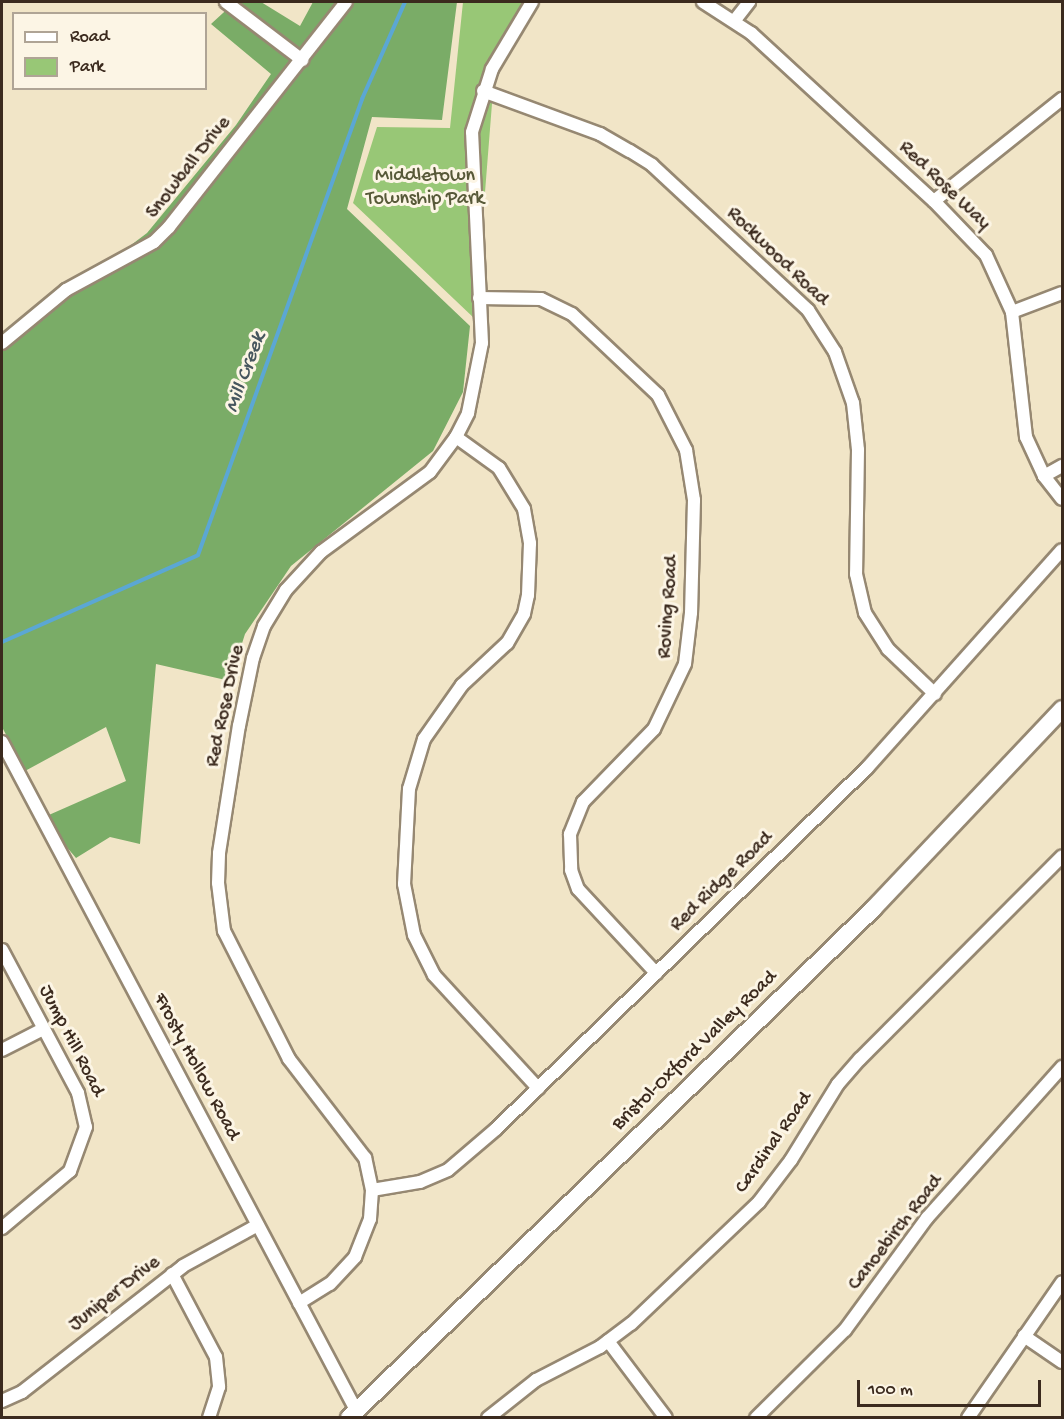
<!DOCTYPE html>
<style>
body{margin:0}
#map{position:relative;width:1064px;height:1419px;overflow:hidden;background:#f1e5c7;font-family:"Gochi Hand",sans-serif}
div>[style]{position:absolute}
.green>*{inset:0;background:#98c776}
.forest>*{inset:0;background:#7aac67}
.stream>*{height:4px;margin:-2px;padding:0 2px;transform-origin:2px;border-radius:2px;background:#5ba7d4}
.roads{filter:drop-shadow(2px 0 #968872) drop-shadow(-2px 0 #968872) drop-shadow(0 2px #968872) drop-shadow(0 -2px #968872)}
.minor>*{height:12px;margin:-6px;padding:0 6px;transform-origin:6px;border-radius:6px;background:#fff}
.major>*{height:16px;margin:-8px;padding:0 8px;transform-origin:8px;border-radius:8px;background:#fff}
span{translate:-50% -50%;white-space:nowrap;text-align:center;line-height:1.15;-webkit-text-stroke:6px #fcf5e5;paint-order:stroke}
.street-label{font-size:20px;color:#3b2a1e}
.park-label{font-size:20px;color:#575938}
.water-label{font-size:21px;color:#46565e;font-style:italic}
.frame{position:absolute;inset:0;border:3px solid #3b2a1e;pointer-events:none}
.legend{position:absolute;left:12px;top:12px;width:195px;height:78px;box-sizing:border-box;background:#fcf5e5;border:2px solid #afa495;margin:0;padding:8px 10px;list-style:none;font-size:18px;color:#3b2a1e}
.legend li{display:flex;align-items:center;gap:12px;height:30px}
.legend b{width:30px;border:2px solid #afa495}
.scale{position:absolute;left:857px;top:1380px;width:184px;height:27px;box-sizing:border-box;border:3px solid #3b2a1e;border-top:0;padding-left:8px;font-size:18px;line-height:21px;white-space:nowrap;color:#3b2a1e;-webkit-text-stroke:4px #fcf5e5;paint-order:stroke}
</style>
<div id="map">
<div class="green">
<i style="clip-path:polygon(463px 2px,529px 2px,496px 53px,475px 319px,353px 203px,377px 127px,450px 128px)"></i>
</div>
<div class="forest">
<i style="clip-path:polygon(235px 2px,261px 2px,300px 26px,313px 2px,457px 2px,442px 120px,372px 117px,347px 209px,470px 326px,463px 392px,433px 451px,291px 566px,245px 634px,230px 681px,156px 664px,140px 844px,110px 837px,76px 858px,42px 818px,126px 781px,106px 727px,25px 771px,2px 727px,2px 342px,147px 233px,236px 125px,271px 74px,211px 24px)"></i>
</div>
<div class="stream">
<i style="left:2px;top:642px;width:214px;rotate:-23.9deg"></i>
<i style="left:198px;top:555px;width:485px;rotate:-70.2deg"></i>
<i style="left:362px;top:99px;width:106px;rotate:-66.1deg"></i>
</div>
<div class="roads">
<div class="minor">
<i style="left:226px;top:2px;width:96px;rotate:37.3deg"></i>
<i style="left:703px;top:2px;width:57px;rotate:32.9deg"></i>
<i style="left:751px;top:33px;width:248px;rotate:42.6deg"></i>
<i style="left:934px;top:201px;width:75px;rotate:46.1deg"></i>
<i style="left:986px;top:255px;width:63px;rotate:65.5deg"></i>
<i style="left:1012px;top:312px;width:126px;rotate:83.6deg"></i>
<i style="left:1026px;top:437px;width:43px;rotate:65.2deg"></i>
<i style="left:1044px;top:476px;width:29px;rotate:52deg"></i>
<i style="left:735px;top:20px;width:23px;rotate:-52deg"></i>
<i style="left:483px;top:91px;width:125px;rotate:20.2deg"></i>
<i style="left:600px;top:134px;width:34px;rotate:30deg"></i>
<i style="left:630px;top:151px;width:26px;rotate:32deg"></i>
<i style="left:652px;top:165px;width:213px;rotate:42.9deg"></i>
<i style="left:808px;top:310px;width:50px;rotate:57.3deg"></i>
<i style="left:835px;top:352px;width:54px;rotate:70.6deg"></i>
<i style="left:853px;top:403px;width:47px;rotate:83.9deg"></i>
<i style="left:858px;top:450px;width:124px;rotate:90.9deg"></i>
<i style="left:856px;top:574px;width:40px;rotate:77deg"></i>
<i style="left:865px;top:613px;width:43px;rotate:57.4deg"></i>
<i style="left:888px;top:649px;width:65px;rotate:43.8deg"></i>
<i style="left:934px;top:201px;width:164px;rotate:-38.6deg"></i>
<i style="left:479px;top:298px;width:62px;rotate:0.9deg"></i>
<i style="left:541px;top:299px;width:34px;rotate:26deg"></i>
<i style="left:572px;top:314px;width:118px;rotate:43.3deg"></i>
<i style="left:658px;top:395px;width:62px;rotate:63deg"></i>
<i style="left:686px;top:450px;width:51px;rotate:80.9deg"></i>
<i style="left:694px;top:500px;width:113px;rotate:91.5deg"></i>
<i style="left:691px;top:613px;width:51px;rotate:96.7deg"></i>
<i style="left:685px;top:664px;width:72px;rotate:115.5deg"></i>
<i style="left:654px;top:729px;width:102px;rotate:134.2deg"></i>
<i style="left:583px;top:802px;width:35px;rotate:112deg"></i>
<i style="left:570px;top:834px;width:36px;rotate:88deg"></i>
<i style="left:571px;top:870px;width:20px;rotate:70deg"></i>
<i style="left:578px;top:889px;width:115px;rotate:47.1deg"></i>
<i style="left:1012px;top:312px;width:53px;rotate:-20.8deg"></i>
<i style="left:2px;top:343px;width:83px;rotate:-39.6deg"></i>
<i style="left:66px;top:290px;width:100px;rotate:-28.6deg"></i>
<i style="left:154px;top:242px;width:21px;rotate:-45deg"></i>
<i style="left:169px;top:227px;width:286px;rotate:-51.8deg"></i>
<i style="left:456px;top:437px;width:53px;rotate:35.8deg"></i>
<i style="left:499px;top:468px;width:48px;rotate:58.6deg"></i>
<i style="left:524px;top:509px;width:35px;rotate:80deg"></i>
<i style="left:530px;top:543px;width:52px;rotate:92.2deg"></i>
<i style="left:528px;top:595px;width:19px;rotate:102deg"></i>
<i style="left:524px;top:614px;width:34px;rotate:120deg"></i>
<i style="left:507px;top:643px;width:62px;rotate:137deg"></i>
<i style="left:462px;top:685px;width:66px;rotate:125.1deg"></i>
<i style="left:424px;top:739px;width:52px;rotate:106.7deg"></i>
<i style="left:409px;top:789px;width:95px;rotate:93deg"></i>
<i style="left:404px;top:884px;width:52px;rotate:78.9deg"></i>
<i style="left:414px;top:935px;width:45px;rotate:63.4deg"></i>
<i style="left:434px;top:975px;width:154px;rotate:47.4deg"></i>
<i style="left:1044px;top:476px;width:21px;rotate:-29deg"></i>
<i style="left:2px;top:742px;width:756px;rotate:62.08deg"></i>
<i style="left:2px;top:950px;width:162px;rotate:62deg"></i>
<i style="left:78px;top:1093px;width:35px;rotate:77deg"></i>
<i style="left:86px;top:1127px;width:47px;rotate:110deg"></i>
<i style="left:70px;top:1171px;width:89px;rotate:140deg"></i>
<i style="left:2px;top:1050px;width:46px;rotate:-27.1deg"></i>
<i style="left:372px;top:1190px;width:49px;rotate:-9.5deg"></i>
<i style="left:420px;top:1182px;width:30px;rotate:-23deg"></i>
<i style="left:448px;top:1170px;width:63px;rotate:-40.5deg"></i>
<i style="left:496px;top:1129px;width:518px;rotate:-44.22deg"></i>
<i style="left:867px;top:768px;width:292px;rotate:-48.2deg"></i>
<i style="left:172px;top:1274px;width:94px;rotate:62.1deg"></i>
<i style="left:216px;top:1357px;width:30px;rotate:84deg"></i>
<i style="left:219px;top:1387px;width:33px;rotate:108deg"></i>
<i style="left:299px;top:1303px;width:36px;rotate:-32deg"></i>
<i style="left:330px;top:1284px;width:37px;rotate:-47deg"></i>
<i style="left:355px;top:1257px;width:41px;rotate:-68.5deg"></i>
<i style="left:370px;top:1219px;width:29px;rotate:-86deg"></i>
<i style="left:372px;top:1190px;width:33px;rotate:-102deg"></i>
<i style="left:365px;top:1158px;width:125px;rotate:-127.5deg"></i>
<i style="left:289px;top:1059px;width:144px;rotate:-116.9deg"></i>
<i style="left:224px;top:931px;width:48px;rotate:-97.1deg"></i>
<i style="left:218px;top:883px;width:30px;rotate:-88deg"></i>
<i style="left:219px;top:853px;width:129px;rotate:-81.1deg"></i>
<i style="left:239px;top:726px;width:69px;rotate:-78.4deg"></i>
<i style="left:253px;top:658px;width:34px;rotate:-71deg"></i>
<i style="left:264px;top:626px;width:42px;rotate:-58.6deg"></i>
<i style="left:286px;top:590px;width:52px;rotate:-47.4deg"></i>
<i style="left:321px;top:552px;width:135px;rotate:-36.3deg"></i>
<i style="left:430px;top:472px;width:44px;rotate:-53.4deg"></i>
<i style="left:456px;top:437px;width:27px;rotate:-63deg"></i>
<i style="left:468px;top:413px;width:71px;rotate:-78.7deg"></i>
<i style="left:482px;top:343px;width:211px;rotate:-92.7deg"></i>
<i style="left:472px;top:132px;width:66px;rotate:-72.4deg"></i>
<i style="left:492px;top:69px;width:78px;rotate:-59.2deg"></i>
<i style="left:1024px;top:1336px;width:46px;rotate:34.4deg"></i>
<i style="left:608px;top:1341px;width:96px;rotate:53deg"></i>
<i style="left:2px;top:1401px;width:22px;rotate:-24deg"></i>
<i style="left:22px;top:1392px;width:204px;rotate:-38deg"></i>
<i style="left:183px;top:1266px;width:85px;rotate:-28.7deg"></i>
<i style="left:488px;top:1418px;width:61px;rotate:-38.4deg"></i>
<i style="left:536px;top:1380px;width:72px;rotate:-27.3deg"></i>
<i style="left:600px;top:1347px;width:39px;rotate:-37deg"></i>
<i style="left:631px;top:1324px;width:177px;rotate:-43.6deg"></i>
<i style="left:759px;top:1202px;width:53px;rotate:-52.7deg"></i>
<i style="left:791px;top:1160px;width:89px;rotate:-58.3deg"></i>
<i style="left:838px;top:1084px;width:33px;rotate:-49deg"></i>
<i style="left:860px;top:1059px;width:286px;rotate:-45.1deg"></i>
<i style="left:756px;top:1418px;width:125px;rotate:-44.7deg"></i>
<i style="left:845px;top:1330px;width:139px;rotate:-53.8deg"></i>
<i style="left:927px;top:1218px;width:203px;rotate:-48.2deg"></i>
<i style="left:968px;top:1418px;width:165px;rotate:-55.3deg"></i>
</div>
<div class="major">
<i style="left:349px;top:1418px;width:731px;rotate:-44.17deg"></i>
<i style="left:873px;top:909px;width:275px;rotate:-46.6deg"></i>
</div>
</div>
<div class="street-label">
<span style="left:189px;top:168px;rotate:-52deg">Snowball Drive</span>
<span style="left:944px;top:186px;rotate:44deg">Red Rose Way</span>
<span style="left:777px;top:257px;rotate:44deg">Rockwood Road</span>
<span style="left:669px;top:607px;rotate:-86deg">Roving Road</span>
<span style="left:226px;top:706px;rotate:-78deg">Red Rose Drive</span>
<span style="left:722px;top:882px;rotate:-44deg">Red Ridge Road</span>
<span style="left:71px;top:1041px;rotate:63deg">Jump Hill Road</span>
<span style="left:695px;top:1051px;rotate:-44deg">Bristol-Oxford Valley Road</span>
<span style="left:196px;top:1067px;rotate:62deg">Frosty Hollow Road</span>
<span style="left:774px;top:1143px;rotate:-55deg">Cardinal Road</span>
<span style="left:896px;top:1233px;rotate:-52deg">Canoebirch Road</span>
<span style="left:115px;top:1294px;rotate:-38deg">Juniper Drive</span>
</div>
<div class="park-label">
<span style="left:425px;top:188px">Middletown<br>Township Park</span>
</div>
<div class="water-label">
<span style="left:247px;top:373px;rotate:-70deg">Mill Creek</span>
</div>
<div class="frame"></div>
<ul class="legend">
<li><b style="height:8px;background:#fff"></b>Road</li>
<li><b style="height:16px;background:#98c776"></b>Park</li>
</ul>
<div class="scale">100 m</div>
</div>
